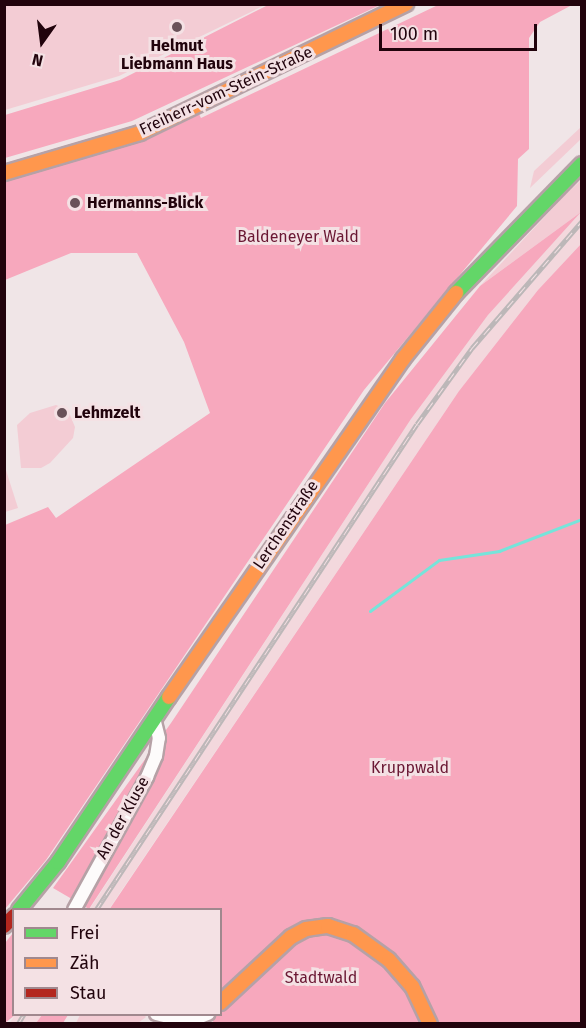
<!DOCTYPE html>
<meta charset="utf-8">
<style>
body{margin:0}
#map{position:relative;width:586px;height:1028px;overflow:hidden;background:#f0e5e7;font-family:"Fira Sans",sans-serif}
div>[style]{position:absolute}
.built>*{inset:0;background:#f3d8dd}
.green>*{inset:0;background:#f3ccd4}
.forest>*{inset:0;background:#f7a8bd}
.stream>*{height:3px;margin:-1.5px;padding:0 1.5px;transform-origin:1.5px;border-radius:1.5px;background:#76e4da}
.roads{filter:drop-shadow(2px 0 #b6a1a6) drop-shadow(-2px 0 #b6a1a6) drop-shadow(0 2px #b6a1a6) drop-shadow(0 -2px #b6a1a6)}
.street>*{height:12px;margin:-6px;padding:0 6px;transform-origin:6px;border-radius:6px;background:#fdfbfb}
.fast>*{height:14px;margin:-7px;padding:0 7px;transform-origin:7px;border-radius:7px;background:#63d668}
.slow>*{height:14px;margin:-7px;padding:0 7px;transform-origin:7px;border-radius:7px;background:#ff974d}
.jam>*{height:14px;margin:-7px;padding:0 7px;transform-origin:7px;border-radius:7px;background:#b3261e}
.rail>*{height:5px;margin-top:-2.5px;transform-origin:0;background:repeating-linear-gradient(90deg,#f4e1e4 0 9px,#bcb7b8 0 18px);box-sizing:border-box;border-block:2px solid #bcb7b8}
.dots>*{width:16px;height:16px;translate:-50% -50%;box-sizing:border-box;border:3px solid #f4e1e4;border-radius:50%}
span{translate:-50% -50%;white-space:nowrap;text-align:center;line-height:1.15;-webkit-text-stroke:6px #f4e1e4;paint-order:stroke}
.poi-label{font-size:16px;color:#21030c;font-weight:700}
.left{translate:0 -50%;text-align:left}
.street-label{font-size:16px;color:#21030c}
.park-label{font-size:16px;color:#6a1733}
.frame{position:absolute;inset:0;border:6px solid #21030c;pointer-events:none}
.legend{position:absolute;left:12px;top:908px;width:210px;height:108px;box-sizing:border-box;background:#f4e1e4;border:2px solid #a0888e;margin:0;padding:8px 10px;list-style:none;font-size:18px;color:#21030c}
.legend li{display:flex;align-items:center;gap:12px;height:30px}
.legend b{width:30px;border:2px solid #a0888e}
.north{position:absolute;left:12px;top:12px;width:60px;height:60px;-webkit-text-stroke:4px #f4e1e4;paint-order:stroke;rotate:194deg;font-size:16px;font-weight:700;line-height:24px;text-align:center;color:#21030c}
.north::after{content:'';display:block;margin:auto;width:21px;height:27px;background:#21030c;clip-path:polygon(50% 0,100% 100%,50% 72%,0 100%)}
.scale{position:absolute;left:379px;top:24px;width:158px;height:27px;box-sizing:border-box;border:3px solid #21030c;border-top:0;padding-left:8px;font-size:18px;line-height:21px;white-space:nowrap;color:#21030c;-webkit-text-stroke:4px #f4e1e4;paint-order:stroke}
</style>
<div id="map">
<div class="built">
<i style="clip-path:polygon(581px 212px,581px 244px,538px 290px,459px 391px,109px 909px,89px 910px,411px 419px,488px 315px)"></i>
<i style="clip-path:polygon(15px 1015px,42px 1015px,36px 1023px,9px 1024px)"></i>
</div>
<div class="green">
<i style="clip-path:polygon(4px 5px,5px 4px,265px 5px,119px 76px,5px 110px)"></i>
<i style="clip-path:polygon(581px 127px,581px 139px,530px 188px,534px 171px)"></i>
<i style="clip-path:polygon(581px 180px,581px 212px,480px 286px,565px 195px)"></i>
<i style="clip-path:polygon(56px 405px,68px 410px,75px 427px,73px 438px,50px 463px,41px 468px,21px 468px,17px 425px,30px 413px)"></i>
<i style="clip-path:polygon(4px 464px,18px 508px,5px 512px,4px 512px)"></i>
<i style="clip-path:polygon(143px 1014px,146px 1017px,138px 1023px,76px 1023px,80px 1015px)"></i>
</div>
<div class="forest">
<i style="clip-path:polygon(268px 5px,380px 5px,132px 121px,5px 158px,5px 115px,120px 80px)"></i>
<i style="clip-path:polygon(438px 5px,572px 5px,540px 22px,529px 38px,529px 149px,518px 159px,517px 206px,364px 390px,46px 860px,5px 909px,5px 525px,48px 507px,56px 518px,210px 413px,184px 342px,137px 253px,71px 253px,5px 280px,5px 167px,196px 108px,201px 118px)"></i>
<i style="clip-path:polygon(581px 212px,488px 315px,411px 419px,89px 909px,53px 888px,171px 723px,385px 403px,480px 286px)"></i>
<i style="clip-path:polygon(581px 244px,581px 1023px,432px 1023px,407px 972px,328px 924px,221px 993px,220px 910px,109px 910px,459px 391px,538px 290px)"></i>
<i style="clip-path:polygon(313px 931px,348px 936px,389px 965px,426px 1023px,215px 1024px,211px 1019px,220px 1014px,295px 939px)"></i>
<i style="clip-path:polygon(13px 933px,15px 1015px,5px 1023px,5px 943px)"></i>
<i style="clip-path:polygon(42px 1015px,42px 1014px,68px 1015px,63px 1023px,36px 1023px)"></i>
</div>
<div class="stream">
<i style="left:370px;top:611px;width:86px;rotate:-36.5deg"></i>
<i style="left:439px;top:560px;width:61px;rotate:-8.5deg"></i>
<i style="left:499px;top:551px;width:89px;rotate:-21.1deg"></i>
</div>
<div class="roads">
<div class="street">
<i style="left:74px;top:910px;width:152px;rotate:-61.2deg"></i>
<i style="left:147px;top:777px;width:23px;rotate:-67deg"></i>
<i style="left:156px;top:756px;width:18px;rotate:-81deg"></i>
<i style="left:159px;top:738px;width:16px;rotate:-104deg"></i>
<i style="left:156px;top:1014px;width:33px;rotate:14deg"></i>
<i style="left:188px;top:1022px;width:22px;rotate:-22deg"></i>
</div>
<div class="fast">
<i style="left:456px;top:293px;width:180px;rotate:-45.7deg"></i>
<i style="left:19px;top:910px;width:62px;rotate:-50.9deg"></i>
<i style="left:58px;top:862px;width:199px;rotate:-56.1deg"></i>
</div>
<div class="slow">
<i style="left:4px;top:173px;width:142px;rotate:-16.4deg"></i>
<i style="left:140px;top:133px;width:296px;rotate:-25.9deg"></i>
<i style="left:169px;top:697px;width:411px;rotate:-55.3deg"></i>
<i style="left:403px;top:359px;width:85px;rotate:-51.2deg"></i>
<i style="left:220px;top:1003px;width:97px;rotate:-42.9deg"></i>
<i style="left:291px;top:937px;width:17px;rotate:-28deg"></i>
<i style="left:306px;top:929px;width:22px;rotate:-8deg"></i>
<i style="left:328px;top:926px;width:26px;rotate:18deg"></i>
<i style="left:353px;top:934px;width:44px;rotate:35.8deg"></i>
<i style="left:389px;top:960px;width:35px;rotate:49deg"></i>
<i style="left:412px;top:986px;width:42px;rotate:64.7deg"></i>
</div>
<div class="jam">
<i style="left:4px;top:926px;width:14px;rotate:-45deg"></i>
</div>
</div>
<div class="rail">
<i style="left:96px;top:910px;width:582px;rotate:-56.56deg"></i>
<i style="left:417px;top:424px;width:94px;rotate:-54.1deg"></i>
<i style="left:472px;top:348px;width:168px;rotate:-49.1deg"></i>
<i style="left:18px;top:1024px;width:12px;rotate:-59deg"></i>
</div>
<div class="dots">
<i style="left:177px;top:27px;background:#695259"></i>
<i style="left:75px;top:203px;background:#695259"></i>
<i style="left:62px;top:413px;background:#695259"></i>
</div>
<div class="poi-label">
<span style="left:177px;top:55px">Helmut<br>Liebmann Haus</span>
<span class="left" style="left:87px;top:203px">Hermanns-Blick</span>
<span class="left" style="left:74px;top:413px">Lehmzelt</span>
</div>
<div class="street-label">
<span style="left:226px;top:91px;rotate:-25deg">Freiherr-vom-Stein-Straße</span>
<span style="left:286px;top:525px;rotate:-56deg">Lerchenstraße</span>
<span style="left:123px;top:818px;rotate:-61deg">An der Kluse</span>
</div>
<div class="park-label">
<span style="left:298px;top:237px">Baldeneyer Wald</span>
<span style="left:410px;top:768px">Kruppwald</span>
<span style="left:321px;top:978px">Stadtwald</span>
</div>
<div class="frame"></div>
<ul class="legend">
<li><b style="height:8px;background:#63d668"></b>Frei</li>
<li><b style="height:8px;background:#ff974d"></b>Zäh</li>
<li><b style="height:8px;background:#b3261e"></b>Stau</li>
</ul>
<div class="north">N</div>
<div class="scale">100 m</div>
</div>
